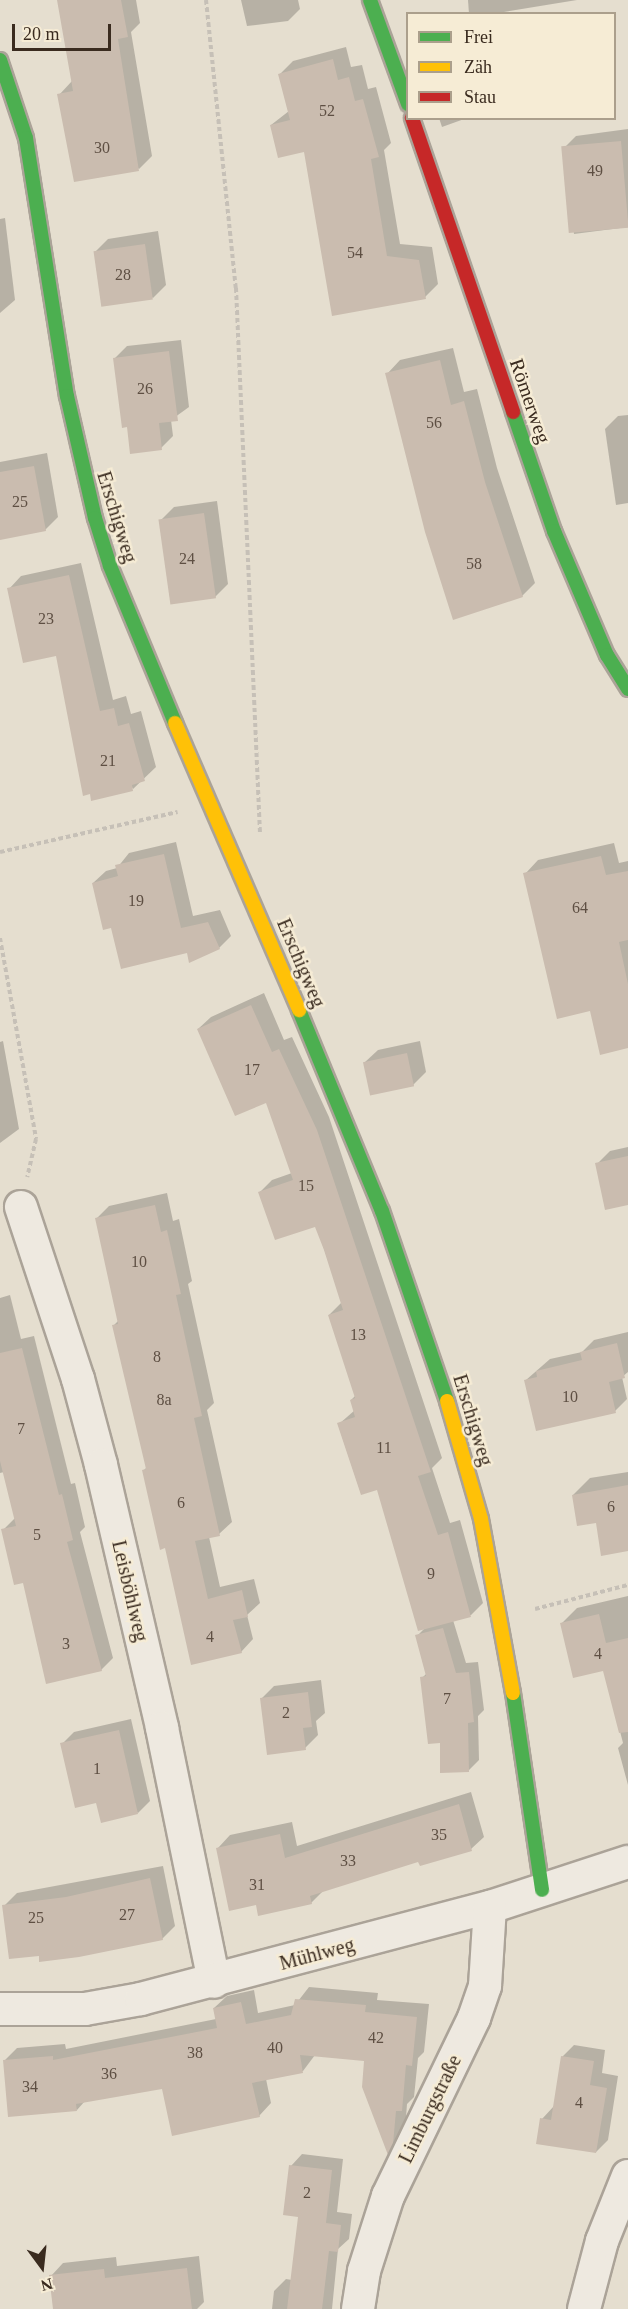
<!DOCTYPE html>
<meta charset="utf-8">
<style>
body{margin:0}
#map{position:relative;width:628px;height:2309px;overflow:hidden;background:#e5decf;font-family:"Times New Roman",serif}
div>[style]{position:absolute}
.shadow>*{inset:0;background:#0003}
.building>*{inset:0;background:#cabcaf;transform-origin:0 0}
.path>*{height:4px;margin-top:-2px;transform-origin:0;background:repeating-linear-gradient(90deg,#c6c0b7 0 4.5px,transparent 0 7.5px)}
.roads{filter:drop-shadow(2px 0 #aba398) drop-shadow(-2px 0 #aba398) drop-shadow(0 2px #aba398) drop-shadow(0 -2px #aba398)}
.street>*{height:32px;margin:-16px;padding:0 16px;transform-origin:16px;border-radius:16px;background:#eee9e0}
.fast>*{height:14px;margin:-7px;padding:0 7px;transform-origin:7px;border-radius:7px;background:#4caf50}
.slow>*{height:14px;margin:-7px;padding:0 7px;transform-origin:7px;border-radius:7px;background:#ffc107}
.jam>*{height:14px;margin:-7px;padding:0 7px;transform-origin:7px;border-radius:7px;background:#c62828}
span{translate:-50% -50%;white-space:nowrap;text-align:center;line-height:1.15;-webkit-text-stroke:5px #f6ecd5;paint-order:stroke}
.number-label{font-size:16px;color:#5e4f43}
.number-label span{-webkit-text-stroke-width:0}
.street-label{font-size:20px;color:#3a2b1f}
.legend{position:absolute;left:406px;top:12px;width:210px;height:108px;box-sizing:border-box;background:#f6ecd5;border:2px solid #ab9f8c;margin:0;padding:8px 10px;list-style:none;font-size:18px;color:#3a2b1f}
.legend li{display:flex;align-items:center;gap:12px;height:30px}
.legend b{width:30px;border:2px solid #ab9f8c}
.north{position:absolute;left:12px;top:2237px;width:60px;height:60px;-webkit-text-stroke:4px #f6ecd5;paint-order:stroke;rotate:165deg;font-size:16px;font-weight:700;line-height:24px;text-align:center;color:#3a2b1f}
.north::after{content:'';display:block;margin:auto;width:21px;height:27px;background:#3a2b1f;clip-path:polygon(50% 0,100% 100%,50% 72%,0 100%)}
.scale{position:absolute;left:12px;top:24px;width:99px;height:27px;box-sizing:border-box;border:3px solid #3a2b1f;border-top:0;padding-left:8px;font-size:18px;line-height:21px;white-space:nowrap;color:#3a2b1f;-webkit-text-stroke:4px #f6ecd5;paint-order:stroke}
</style>
<div id="map">
<div class="shadow">
<i style="clip-path:polygon(58px 0,136px 0,140px 23px,131px 32px,152px 156px,139px 169px,59px 95px,72px 81px)"></i>
<i style="clip-path:polygon(241px 0,298px 0,300px 9px,288px 21px,247px 26px)"></i>
<i style="clip-path:polygon(468px 0,577px 0,492px 14px,469px 14px)"></i>
<i style="clip-path:polygon(346px 47px,351px 67px,362px 65px,368px 89px,376px 87px,391px 143px,384px 150px,400px 244px,432px 247px,438px 284px,425px 297px,333px 314px,305px 150px,271px 125px,289px 111px,280px 74px,293px 61px)"></i>
<i style="clip-path:polygon(439px 118px,467px 118px,442px 127px)"></i>
<i style="clip-path:polygon(628px 129px,628px 227px,574px 234px,563px 149px,576px 136px)"></i>
<i style="clip-path:polygon(5px 218px,15px 300px,0 313px,0 219px)"></i>
<i style="clip-path:polygon(158px 231px,166px 285px,153px 298px,95px 252px,108px 239px)"></i>
<i style="clip-path:polygon(181px 340px,189px 407px,171px 420px,173px 436px,161px 448px,128px 425px,115px 358px,127px 346px)"></i>
<i style="clip-path:polygon(453px 348px,464px 392px,477px 389px,497px 468px,535px 583px,522px 596px,387px 374px,400px 360px)"></i>
<i style="clip-path:polygon(628px 415px,628px 503px,616px 505px,605px 429px,618px 416px)"></i>
<i style="clip-path:polygon(47px 453px,58px 517px,45px 530px,0 538px,0 462px)"></i>
<i style="clip-path:polygon(217px 501px,228px 584px,215px 597px,161px 520px,174px 507px)"></i>
<i style="clip-path:polygon(81px 563px,113px 700px,126px 696px,131px 714px,141px 711px,156px 767px,133px 789px,57px 654px,9px 589px,21px 576px)"></i>
<i style="clip-path:polygon(176px 842px,193px 916px,220px 910px,231px 936px,219px 948px,188px 952px,112px 926px,93px 883px,106px 871px,117px 868px,129px 853px)"></i>
<i style="clip-path:polygon(614px 843px,619px 863px,628px 861px,628px 1047px,591px 1010px,525px 874px,538px 860px)"></i>
<i style="clip-path:polygon(264px 993px,284px 1040px,292px 1037px,329px 1117px,442px 1458px,432px 1468px,450px 1523px,460px 1520px,483px 1603px,471px 1615px,453px 1620px,466px 1663px,478px 1662px,484px 1710px,478px 1716px,479px 1760px,469px 1770px,441px 1741px,422px 1678px,427px 1673px,417px 1636px,425px 1628px,378px 1488px,339px 1424px,355px 1410px,351px 1400px,356px 1395px,329px 1315px,342px 1302px,316px 1225px,260px 1192px,272px 1180px,292px 1173px,267px 1101px,198px 1029px,211px 1017px)"></i>
<i style="clip-path:polygon(3px 1041px,19px 1129px,0 1143px,0 1042px)"></i>
<i style="clip-path:polygon(420px 1041px,426px 1072px,413px 1085px,364px 1063px,378px 1050px)"></i>
<i style="clip-path:polygon(628px 1147px,628px 1203px,597px 1164px,610px 1151px)"></i>
<i style="clip-path:polygon(167px 1193px,173px 1221px,179px 1219px,192px 1281px,188px 1284px,214px 1403px,207px 1410px,232px 1522px,219px 1534px,209px 1537px,220px 1587px,254px 1579px,260px 1603px,247px 1615px,253px 1639px,241px 1652px,166px 1546px,144px 1470px,147px 1467px,114px 1325px,119px 1320px,97px 1218px,109px 1206px)"></i>
<i style="clip-path:polygon(10px 1295px,21px 1339px,34px 1336px,71px 1484px,75px 1483px,85px 1527px,80px 1532px,113px 1658px,101px 1670px,25px 1581px,3px 1530px,16px 1517px,4px 1472px,0 1473px,0 1298px)"></i>
<i style="clip-path:polygon(628px 1332px,628px 1372px,622px 1377px,627px 1399px,615px 1411px,526px 1380px,550px 1359px,582px 1352px,594px 1340px)"></i>
<i style="clip-path:polygon(628px 1472px,628px 1550px,573px 1495px,590px 1478px)"></i>
<i style="clip-path:polygon(628px 1596px,628px 1785px,618px 1748px,623px 1743px,604px 1669px,562px 1623px,577px 1608px)"></i>
<i style="clip-path:polygon(321px 1680px,325px 1713px,316px 1721px,318px 1735px,305px 1748px,261px 1699px,274px 1686px)"></i>
<i style="clip-path:polygon(131px 1719px,150px 1801px,138px 1813px,62px 1744px,74px 1732px)"></i>
<i style="clip-path:polygon(471px 1792px,484px 1837px,471px 1849px,419px 1860px,324px 1890px,311px 1903px,257px 1903px,218px 1848px,230px 1835px,292px 1822px,297px 1846px)"></i>
<i style="clip-path:polygon(163px 1866px,175px 1926px,162px 1939px,40px 1954px,4px 1906px,17px 1893px)"></i>
<i style="clip-path:polygon(309px 1987px,378px 1993px,377px 2000px,429px 2004px,424px 2052px,418px 2058px,414px 2097px,407px 2104px,405px 2131px,388px 2152px,366px 2060px,315px 2055px,303px 2071px,266px 2079px,271px 2103px,259px 2116px,163px 2087px,85px 2101px,77px 2110px,4px 2061px,17px 2048px,65px 2044px,66px 2049px,216px 2019px,214px 2008px,227px 1996px,254px 1990px,258px 2013px,295px 2005px)"></i>
<i style="clip-path:polygon(574px 2045px,605px 2050px,602px 2073px,618px 2076px,608px 2140px,596px 2152px,542px 2119px,554px 2106px,562px 2057px)"></i>
<i style="clip-path:polygon(302px 2154px,343px 2159px,337px 2212px,352px 2214px,349px 2239px,338px 2249px,332px 2309px,272px 2309px,274px 2291px,286px 2279px,292px 2280px,300px 2216px,291px 2166px)"></i>
<i style="clip-path:polygon(199px 2256px,204px 2302px,197px 2309px,54px 2309px,51px 2276px,63px 2263px,116px 2257px,117px 2266px)"></i>
</div>
<div class="building">
<i style="clip-path:polygon(57px 0,121px 0,128px 37px,118px 39px,139px 171px,74px 182px,57px 94px,73px 91px)"></i>
<i style="clip-path:polygon(333px 59px,338px 80px,349px 77px,355px 101px,363px 99px,379px 157px,371px 159px,387px 256px,419px 260px,426px 299px,332px 316px,304px 152px,278px 158px,270px 125px,290px 120px,278px 74px)"></i>
<i style="left:621px;top:141px;width:87px;height:60px;rotate:85deg"></i>
<i style="left:145px;top:244px;width:56px;height:52px;rotate:82deg"></i>
<i style="clip-path:polygon(169px 351px,178px 421px,159px 423px,162px 450px,130px 454px,127px 427px,122px 428px,113px 358px)"></i>
<i style="clip-path:polygon(440px 360px,451px 405px,464px 401px,485px 482px,523px 597px,453px 620px,425px 532px,385px 373px)"></i>
<i style="clip-path:polygon(34px 466px,46px 531px,0 540px,0 472px)"></i>
<i style="left:204px;top:513px;width:86px;height:46px;rotate:82deg"></i>
<i style="clip-path:polygon(69px 575px,100px 711px,114px 708px,118px 726px,129px 723px,145px 781px,132px 785px,133px 791px,91px 801px,90px 794px,83px 796px,56px 656px,23px 663px,7px 588px)"></i>
<i style="clip-path:polygon(164px 854px,181px 928px,208px 922px,220px 949px,189px 963px,187px 953px,121px 969px,111px 928px,103px 930px,92px 883px,118px 876px,115px 865px)"></i>
<i style="clip-path:polygon(601px 856px,606px 875px,628px 871px,628px 940px,619px 942px,628px 984px,628px 1048px,600px 1055px,590px 1011px,557px 1019px,523px 873px)"></i>
<i style="clip-path:polygon(251px 1005px,272px 1052px,279px 1049px,317px 1130px,431px 1472px,418px 1476px,438px 1535px,448px 1532px,471px 1617px,418px 1631px,377px 1490px,361px 1495px,337px 1423px,355px 1417px,350px 1400px,355px 1398px,328px 1315px,343px 1310px,324px 1250px,315px 1227px,275px 1240px,258px 1192px,293px 1180px,266px 1103px,235px 1116px,197px 1029px)"></i>
<i style="left:407px;top:1053px;width:34px;height:45px;rotate:78deg"></i>
<i style="clip-path:polygon(628px 1156px,628px 1205px,605px 1210px,595px 1163px)"></i>
<i style="clip-path:polygon(155px 1205px,161px 1232px,167px 1230px,181px 1294px,176px 1295px,202px 1416px,194px 1418px,220px 1536px,195px 1541px,208px 1599px,242px 1590px,248px 1617px,233px 1620px,242px 1653px,191px 1665px,165px 1548px,160px 1550px,142px 1470px,146px 1469px,112px 1325px,118px 1324px,95px 1218px)"></i>
<i style="clip-path:polygon(617px 1343px,625px 1378px,609px 1382px,616px 1413px,536px 1431px,524px 1380px,537px 1377px,536px 1371px,582px 1360px,580px 1352px)"></i>
<i style="clip-path:polygon(22px 1348px,59px 1495px,62px 1494px,73px 1540px,67px 1542px,102px 1671px,46px 1684px,23px 1583px,14px 1585px,1px 1529px,16px 1526px,0 1461px,0 1353px)"></i>
<i style="clip-path:polygon(628px 1485px,628px 1551px,601px 1556px,596px 1523px,577px 1526px,572px 1495px)"></i>
<i style="clip-path:polygon(599px 1614px,606px 1643px,628px 1638px,628px 1732px,619px 1733px,603px 1671px,573px 1678px,560px 1623px)"></i>
<i style="clip-path:polygon(443px 1628px,456px 1673px,469px 1672px,474px 1722px,468px 1723px,469px 1772px,440px 1773px,440px 1743px,428px 1744px,420px 1677px,426px 1676px,415px 1635px)"></i>
<i style="clip-path:polygon(308px 1692px,312px 1727px,303px 1728px,306px 1750px,267px 1755px,260px 1698px)"></i>
<i style="clip-path:polygon(119px 1730px,138px 1814px,101px 1823px,96px 1803px,75px 1808px,60px 1743px)"></i>
<i style="clip-path:polygon(459px 1804px,472px 1851px,420px 1866px,418px 1862px,310px 1896px,312px 1904px,258px 1916px,256px 1905px,229px 1911px,216px 1848px,280px 1834px,285px 1858px)"></i>
<i style="clip-path:polygon(150px 1878px,163px 1940px,79px 1957px,39px 1962px,39px 1956px,9px 1959px,2px 1905px,66px 1897px)"></i>
<i style="clip-path:polygon(295px 1999px,366px 2005px,365px 2012px,417px 2017px,412px 2066px,406px 2065px,402px 2111px,396px 2111px,393px 2144px,388px 2155px,362px 2087px,364px 2061px,300px 2055px,303px 2073px,252px 2083px,260px 2117px,172px 2136px,162px 2089px,76px 2104px,77px 2111px,8px 2117px,3px 2060px,53px 2056px,53px 2060px,217px 2028px,213px 2008px,241px 2002px,246px 2024px,291px 2015px)"></i>
<i style="clip-path:polygon(561px 2056px,594px 2061px,590px 2085px,607px 2088px,596px 2153px,536px 2144px,540px 2118px,551px 2120px)"></i>
<i style="clip-path:polygon(289px 2165px,332px 2170px,326px 2223px,341px 2225px,338px 2252px,329px 2251px,322px 2309px,287px 2309px,298px 2217px,283px 2215px)"></i>
<i style="clip-path:polygon(187px 2268px,192px 2309px,53px 2309px,49px 2275px,104px 2269px,105px 2278px)"></i>
</div>
<div class="path">
<i style="left:206px;top:0;width:290px;rotate:84.1deg"></i>
<i style="left:236px;top:288px;width:547px;rotate:87.48deg"></i>
<i style="left:0;top:852px;width:182px;rotate:-12.7deg"></i>
<i style="left:0;top:938px;width:204px;rotate:79.8deg"></i>
<i style="left:36px;top:1139px;width:39px;rotate:103deg"></i>
<i style="left:535px;top:1609px;width:96px;rotate:-14.5deg"></i>
</div>
<div class="roads">
<div class="street">
<i style="left:21px;top:1207px;width:181px;rotate:71.7deg"></i>
<i style="left:78px;top:1379px;width:89px;rotate:75deg"></i>
<i style="left:101px;top:1465px;width:270px;rotate:76.9deg"></i>
<i style="left:162px;top:1728px;width:259px;rotate:78.4deg"></i>
<i style="left:0;top:2009px;width:85px"></i>
<i style="left:85px;top:2009px;width:57px;rotate:-10.1deg"></i>
<i style="left:141px;top:1999px;width:361px;rotate:-14.8deg"></i>
<i style="left:490px;top:1907px;width:145px;rotate:-18.1deg"></i>
<i style="left:358px;top:2309px;width:38px;rotate:-81deg"></i>
<i style="left:364px;top:2271px;width:79px;rotate:-72.3deg"></i>
<i style="left:388px;top:2196px;width:198px;rotate:-64.2deg"></i>
<i style="left:474px;top:2018px;width:34px;rotate:-71deg"></i>
<i style="left:485px;top:1986px;width:79px;rotate:-86.4deg"></i>
<i style="left:584px;top:2309px;width:70px;rotate:-75.2deg"></i>
<i style="left:602px;top:2241px;width:70px;rotate:-68.2deg"></i>
</div>
<div class="fast">
<i style="left:370px;top:0;width:111px;rotate:69.9deg"></i>
<i style="left:0;top:60px;width:82px;rotate:71.6deg"></i>
<i style="left:26px;top:138px;width:261px;rotate:81deg"></i>
<i style="left:67px;top:396px;width:125px;rotate:77.1deg"></i>
<i style="left:95px;top:518px;width:50px;rotate:72.6deg"></i>
<i style="left:110px;top:566px;width:170px;rotate:67.5deg"></i>
<i style="left:513px;top:412px;width:126px;rotate:71deg"></i>
<i style="left:554px;top:531px;width:135px;rotate:66.9deg"></i>
<i style="left:607px;top:655px;width:40px;rotate:58deg"></i>
<i style="left:299px;top:1010px;width:217px;rotate:67.6deg"></i>
<i style="left:382px;top:1211px;width:201px;rotate:71.1deg"></i>
<i style="left:513px;top:1693px;width:199px;rotate:81.6deg"></i>
</div>
<div class="slow">
<i style="left:175px;top:723px;width:313px;rotate:66.6deg"></i>
<i style="left:447px;top:1401px;width:123px;rotate:73.9deg"></i>
<i style="left:481px;top:1519px;width:177px;rotate:79.6deg"></i>
</div>
<div class="jam">
<i style="left:412px;top:118px;width:311px;rotate:71deg"></i>
</div>
</div>
<div class="number-label">
<span style="left:327px;top:111px">52</span>
<span style="left:102px;top:148px">30</span>
<span style="left:595px;top:171px">49</span>
<span style="left:355px;top:253px">54</span>
<span style="left:123px;top:275px">28</span>
<span style="left:145px;top:389px">26</span>
<span style="left:434px;top:423px">56</span>
<span style="left:20px;top:502px">25</span>
<span style="left:187px;top:559px">24</span>
<span style="left:474px;top:564px">58</span>
<span style="left:46px;top:619px">23</span>
<span style="left:108px;top:761px">21</span>
<span style="left:136px;top:901px">19</span>
<span style="left:580px;top:908px">64</span>
<span style="left:252px;top:1070px">17</span>
<span style="left:306px;top:1186px">15</span>
<span style="left:139px;top:1262px">10</span>
<span style="left:358px;top:1335px">13</span>
<span style="left:157px;top:1357px">8</span>
<span style="left:570px;top:1397px">10</span>
<span style="left:164px;top:1400px">8a</span>
<span style="left:21px;top:1429px">7</span>
<span style="left:384px;top:1448px">11</span>
<span style="left:181px;top:1503px">6</span>
<span style="left:611px;top:1507px">6</span>
<span style="left:37px;top:1535px">5</span>
<span style="left:431px;top:1574px">9</span>
<span style="left:210px;top:1637px">4</span>
<span style="left:66px;top:1644px">3</span>
<span style="left:598px;top:1654px">4</span>
<span style="left:447px;top:1699px">7</span>
<span style="left:286px;top:1713px">2</span>
<span style="left:97px;top:1769px">1</span>
<span style="left:439px;top:1835px">35</span>
<span style="left:348px;top:1861px">33</span>
<span style="left:257px;top:1885px">31</span>
<span style="left:127px;top:1915px">27</span>
<span style="left:36px;top:1918px">25</span>
<span style="left:376px;top:2038px">42</span>
<span style="left:275px;top:2048px">40</span>
<span style="left:195px;top:2053px">38</span>
<span style="left:109px;top:2074px">36</span>
<span style="left:30px;top:2087px">34</span>
<span style="left:579px;top:2103px">4</span>
<span style="left:307px;top:2193px">2</span>
</div>
<div class="street-label">
<span style="left:530px;top:401px;rotate:71deg">Römerweg</span>
<span style="left:117px;top:517px;rotate:73deg">Erschigweg</span>
<span style="left:301px;top:963px;rotate:67deg">Erschigweg</span>
<span style="left:473px;top:1420px;rotate:73deg">Erschigweg</span>
<span style="left:130px;top:1591px;rotate:77deg">Leisböhlweg</span>
<span style="left:317px;top:1954px;rotate:-15deg">Mühlweg</span>
<span style="left:430px;top:2109px;rotate:-64deg">Limburgstraße</span>
</div>
<ul class="legend">
<li><b style="height:8px;background:#4caf50"></b>Frei</li>
<li><b style="height:8px;background:#ffc107"></b>Zäh</li>
<li><b style="height:8px;background:#c62828"></b>Stau</li>
</ul>
<div class="north">N</div>
<div class="scale">20 m</div>
</div>
